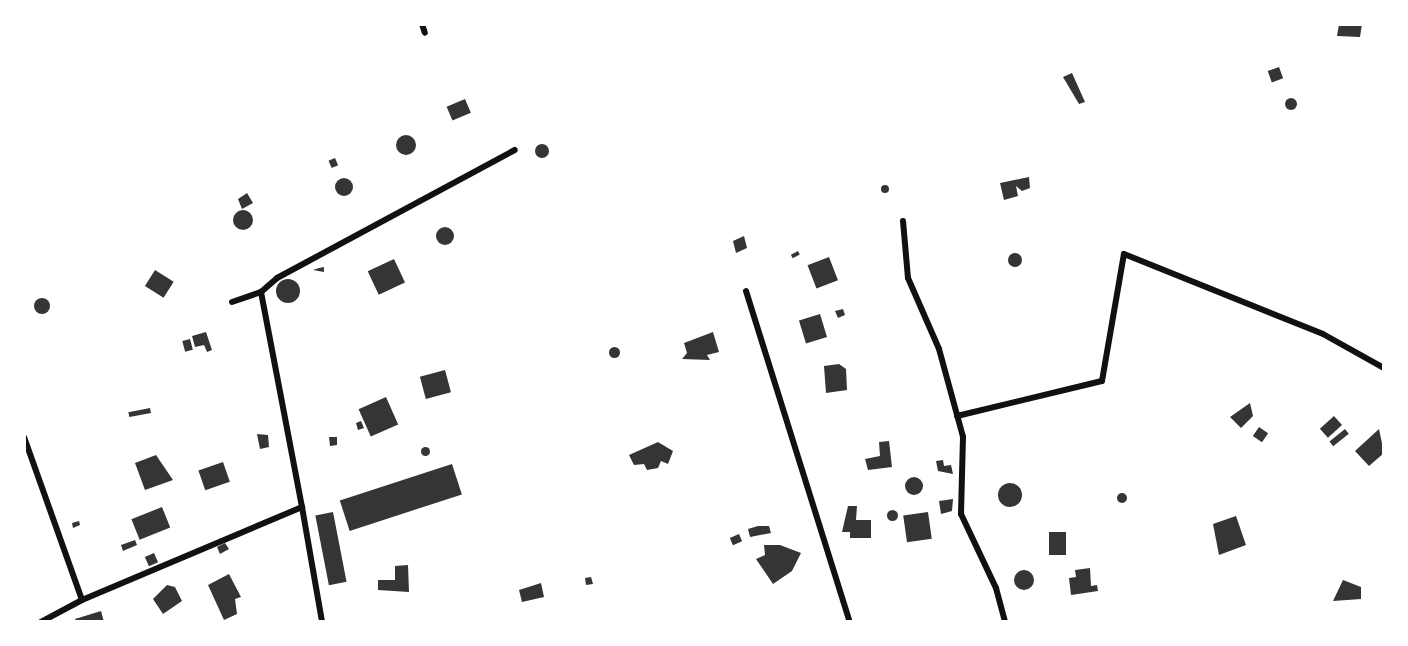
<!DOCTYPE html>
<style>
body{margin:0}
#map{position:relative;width:1408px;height:646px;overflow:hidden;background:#fff;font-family:Arial,sans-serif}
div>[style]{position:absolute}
.building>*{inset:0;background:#353535;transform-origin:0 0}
.round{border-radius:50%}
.minor>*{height:6px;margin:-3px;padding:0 3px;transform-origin:3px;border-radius:3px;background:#111}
span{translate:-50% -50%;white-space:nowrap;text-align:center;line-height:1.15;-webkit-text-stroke:4.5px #fff;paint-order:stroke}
.frame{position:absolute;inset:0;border:26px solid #fff;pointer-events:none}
</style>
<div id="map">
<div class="building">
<i style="clip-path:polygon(1339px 24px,1362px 24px,1360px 37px,1337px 36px)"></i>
<i style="left:1279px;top:67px;width:12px;height:12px;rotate:70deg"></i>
<i style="clip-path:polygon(1072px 73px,1085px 102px,1079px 104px,1063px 77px)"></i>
<i class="round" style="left:1285px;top:98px;width:12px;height:12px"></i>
<i style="left:465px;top:99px;width:15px;height:20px;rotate:67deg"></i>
<i class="round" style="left:396px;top:135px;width:20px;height:20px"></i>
<i class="round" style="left:535px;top:144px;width:14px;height:14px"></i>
<i style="left:335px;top:158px;width:8px;height:7px;rotate:67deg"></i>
<i style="clip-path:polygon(1029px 177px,1030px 188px,1022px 191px,1016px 186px,1018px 196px,1004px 200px,1000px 183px)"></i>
<i class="round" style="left:335px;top:178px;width:18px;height:18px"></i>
<i class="round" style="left:881px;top:185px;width:8px;height:8px"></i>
<i style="clip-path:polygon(247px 193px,253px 203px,242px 209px,238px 199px)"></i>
<i class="round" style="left:233px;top:210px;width:20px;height:20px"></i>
<i class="round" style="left:436px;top:227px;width:18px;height:18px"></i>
<i style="clip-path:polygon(744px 236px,747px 248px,736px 253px,733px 241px)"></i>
<i style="left:798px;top:251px;width:4px;height:8px;rotate:63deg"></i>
<i class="round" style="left:1008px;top:253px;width:14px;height:14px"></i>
<i style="left:829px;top:257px;width:25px;height:23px;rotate:69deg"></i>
<i style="left:394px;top:259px;width:26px;height:29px;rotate:65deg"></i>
<i style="clip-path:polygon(324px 267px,324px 272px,313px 270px,319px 268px)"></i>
<i style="left:155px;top:270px;width:22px;height:19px;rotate:32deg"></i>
<i class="round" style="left:276px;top:279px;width:24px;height:24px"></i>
<i class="round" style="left:34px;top:298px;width:16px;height:16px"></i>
<i style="clip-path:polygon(843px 309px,845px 315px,838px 318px,835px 311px)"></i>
<i style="left:820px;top:314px;width:24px;height:22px;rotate:73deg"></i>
<i style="clip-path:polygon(206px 332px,212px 350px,207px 352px,204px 345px,195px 347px,192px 336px)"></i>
<i style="clip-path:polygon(713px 332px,719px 352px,707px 355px,710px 360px,682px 359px,687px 353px,684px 343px)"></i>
<i style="left:190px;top:339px;width:11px;height:8px;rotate:75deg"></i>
<i class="round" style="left:608.5px;top:346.5px;width:11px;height:11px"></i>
<i style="clip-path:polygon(839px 364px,846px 369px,847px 390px,826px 393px,824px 366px)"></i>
<i style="left:445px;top:370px;width:23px;height:26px;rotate:75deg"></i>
<i style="left:386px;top:397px;width:30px;height:30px;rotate:66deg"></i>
<i style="clip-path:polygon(1250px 403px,1253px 416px,1241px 428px,1230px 417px)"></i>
<i style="left:150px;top:408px;width:5px;height:22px;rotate:79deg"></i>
<i style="left:1334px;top:416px;width:12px;height:19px;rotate:48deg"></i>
<i style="clip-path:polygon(361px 421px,364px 428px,358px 430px,356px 423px)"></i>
<i style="left:1259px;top:427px;width:11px;height:11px;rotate:34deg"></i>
<i style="left:1345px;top:429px;width:6px;height:20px;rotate:51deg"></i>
<i style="clip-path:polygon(1379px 429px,1384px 453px,1369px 466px,1355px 451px)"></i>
<i style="clip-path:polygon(257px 434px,268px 435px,269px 447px,260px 449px)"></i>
<i style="clip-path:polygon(329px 437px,337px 437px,337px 445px,330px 446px)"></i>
<i style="clip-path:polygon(658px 442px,673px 451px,668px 464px,661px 461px,658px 468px,647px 470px,644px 464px,634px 465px,629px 455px)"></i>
<i style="clip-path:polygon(879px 442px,889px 441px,892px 467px,868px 470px,865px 459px,880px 456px)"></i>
<i class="round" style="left:420.5px;top:446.5px;width:9px;height:9px"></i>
<i style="clip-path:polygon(156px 455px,173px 480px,145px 490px,135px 463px)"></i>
<i style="clip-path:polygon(943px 460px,944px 466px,951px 465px,953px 474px,938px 471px,936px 461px)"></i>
<i style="left:223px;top:462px;width:21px;height:26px;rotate:71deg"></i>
<i style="left:452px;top:464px;width:32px;height:118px;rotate:72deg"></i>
<i class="round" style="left:905px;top:477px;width:18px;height:18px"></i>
<i class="round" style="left:998px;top:483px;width:24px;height:24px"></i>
<i class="round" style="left:1117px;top:493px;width:10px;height:10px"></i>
<i style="clip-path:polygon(953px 499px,952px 511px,941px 514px,939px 501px)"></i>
<i style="clip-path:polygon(848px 506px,857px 506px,856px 520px,871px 520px,871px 538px,850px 538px,850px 532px,842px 532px)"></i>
<i style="left:162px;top:507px;width:22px;height:33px;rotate:68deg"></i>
<i class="round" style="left:886.5px;top:509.5px;width:11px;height:11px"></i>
<i style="left:333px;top:512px;width:71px;height:18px;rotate:79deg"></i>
<i style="left:928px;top:512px;width:27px;height:25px;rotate:82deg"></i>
<i style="clip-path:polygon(1236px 516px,1246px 545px,1219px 555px,1213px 524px)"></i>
<i style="clip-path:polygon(79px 521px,80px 525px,73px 528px,72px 523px)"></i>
<i style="clip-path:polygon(758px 526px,769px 526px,771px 533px,750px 537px,748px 529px)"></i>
<i style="left:1049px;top:532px;width:17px;height:23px"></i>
<i style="left:739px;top:534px;width:8px;height:10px;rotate:67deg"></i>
<i style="clip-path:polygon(135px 540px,137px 545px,123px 551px,121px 545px)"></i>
<i style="clip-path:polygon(225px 543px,229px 549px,220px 554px,217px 547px)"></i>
<i style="clip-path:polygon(780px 545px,801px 553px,792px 571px,773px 584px,756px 559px,765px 555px,764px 545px)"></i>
<i style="left:154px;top:553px;width:10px;height:10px;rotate:66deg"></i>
<i style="clip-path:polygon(408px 565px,409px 592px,378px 590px,378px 580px,395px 580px,395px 566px)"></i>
<i style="clip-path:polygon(1090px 568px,1091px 586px,1097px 585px,1098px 591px,1071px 595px,1069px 578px,1076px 577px,1075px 570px)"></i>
<i class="round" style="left:1014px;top:570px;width:20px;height:20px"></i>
<i style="clip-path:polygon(229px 574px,241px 597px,235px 599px,237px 614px,224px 620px,208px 585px)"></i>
<i style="clip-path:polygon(591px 577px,593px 584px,586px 585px,585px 578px)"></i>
<i style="clip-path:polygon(1343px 580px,1361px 587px,1361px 599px,1333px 601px)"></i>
<i style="clip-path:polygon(541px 583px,544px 597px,522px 602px,519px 590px)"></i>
<i style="clip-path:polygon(167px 585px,175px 587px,182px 601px,163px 614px,153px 599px)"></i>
<i style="clip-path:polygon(101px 611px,104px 622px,76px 622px,75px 619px)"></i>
</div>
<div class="minor">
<i style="left:422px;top:24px;width:9px;rotate:72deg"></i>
<i style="left:903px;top:221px;width:57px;rotate:85deg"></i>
<i style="left:908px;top:278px;width:77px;rotate:66.4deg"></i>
<i style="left:939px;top:349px;width:91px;rotate:74.7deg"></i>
<i style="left:963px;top:437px;width:77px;rotate:91.5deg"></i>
<i style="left:961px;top:514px;width:82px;rotate:64.7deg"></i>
<i style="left:996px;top:588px;width:35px;rotate:75deg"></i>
<i style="left:746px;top:291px;width:347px;rotate:72.6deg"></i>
<i style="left:232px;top:302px;width:31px;rotate:-19deg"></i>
<i style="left:957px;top:416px;width:149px;rotate:-13.6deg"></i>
<i style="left:1102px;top:381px;width:129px;rotate:-80.2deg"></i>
<i style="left:1124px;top:254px;width:214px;rotate:21.9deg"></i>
<i style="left:1323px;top:334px;width:70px;rotate:29.1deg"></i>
<i style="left:24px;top:437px;width:173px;rotate:70.4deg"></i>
<i style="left:82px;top:600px;width:47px;rotate:151.8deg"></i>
<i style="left:302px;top:507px;width:219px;rotate:-100.8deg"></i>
<i style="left:261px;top:292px;width:21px;rotate:-41deg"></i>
<i style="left:277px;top:278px;width:270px;rotate:-28.3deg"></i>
<i style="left:82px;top:600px;width:239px;rotate:-22.9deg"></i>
<i style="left:302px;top:507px;width:117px;rotate:80.1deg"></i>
</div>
<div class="frame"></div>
</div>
